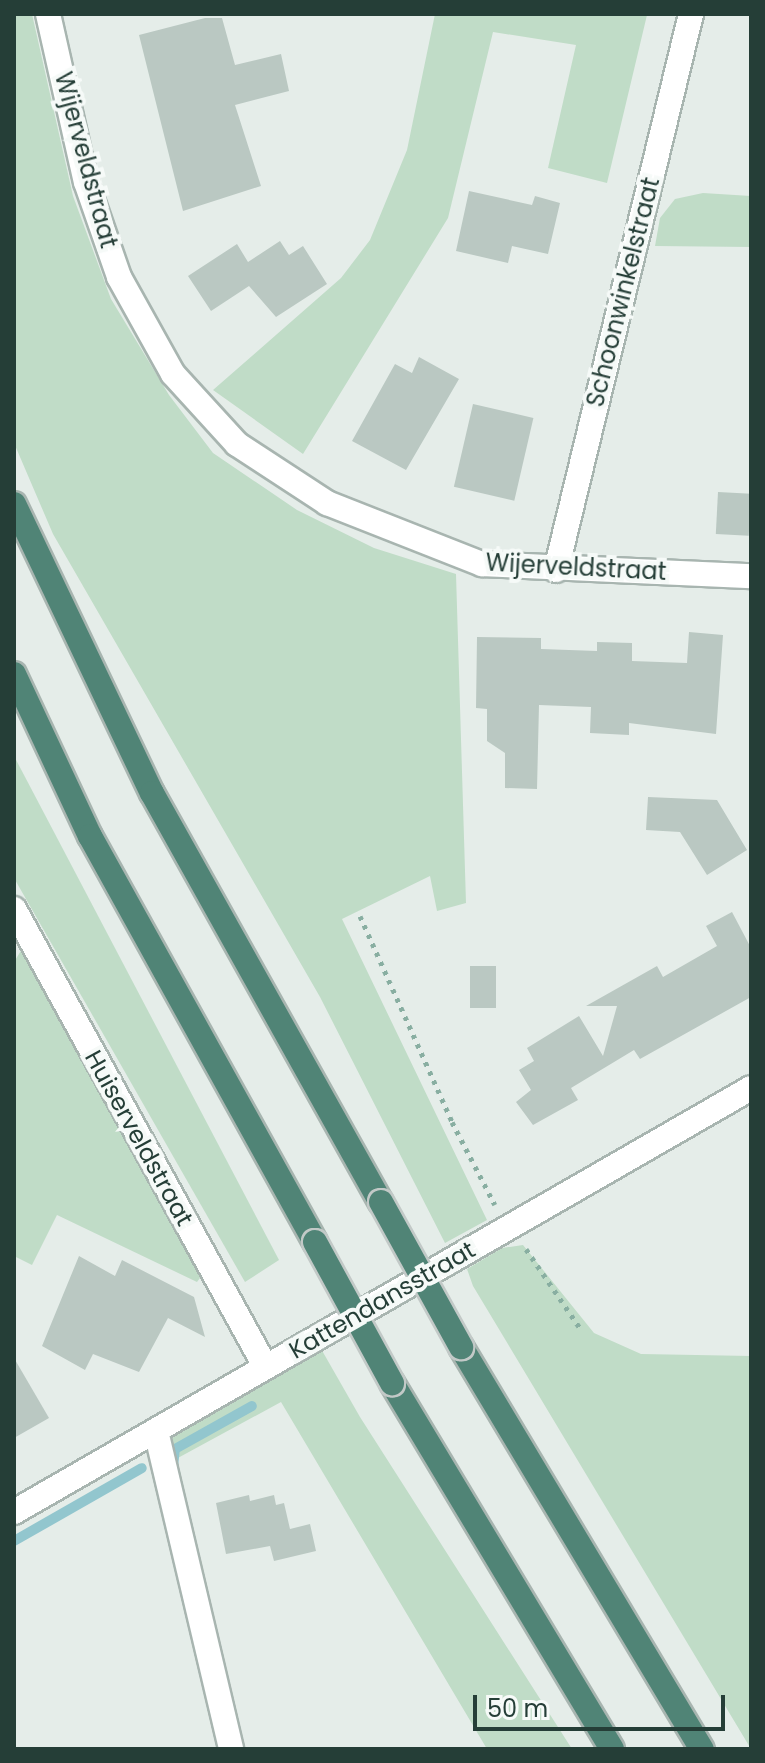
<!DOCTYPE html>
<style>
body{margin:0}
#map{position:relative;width:765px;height:1763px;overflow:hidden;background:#e5ede9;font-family:Poppins,sans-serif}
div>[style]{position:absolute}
.green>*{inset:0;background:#c0dcc7}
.stream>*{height:10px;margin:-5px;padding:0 5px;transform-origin:5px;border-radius:5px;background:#92c6ce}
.building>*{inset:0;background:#bac8c2;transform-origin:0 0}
.path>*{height:5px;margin-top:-2.5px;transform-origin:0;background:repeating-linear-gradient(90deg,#88aea1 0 4px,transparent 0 10px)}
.roads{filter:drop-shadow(2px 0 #a8b5b0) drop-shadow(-2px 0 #a8b5b0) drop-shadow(0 2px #a8b5b0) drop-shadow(0 -2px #a8b5b0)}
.minor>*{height:24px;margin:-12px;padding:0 12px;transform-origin:12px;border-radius:12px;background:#fff}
.trunk>*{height:24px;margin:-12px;padding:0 12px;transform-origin:12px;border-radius:12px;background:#508476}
.bridges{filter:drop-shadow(2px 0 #c2c9c7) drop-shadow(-2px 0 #c2c9c7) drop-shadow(0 2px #c2c9c7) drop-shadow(0 -2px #c2c9c7)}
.trunk-bridge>*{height:24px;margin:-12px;padding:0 12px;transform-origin:12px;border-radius:12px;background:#508476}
span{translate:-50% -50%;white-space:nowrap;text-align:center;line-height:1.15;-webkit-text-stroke:8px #f6faf8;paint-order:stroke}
.street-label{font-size:24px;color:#253e37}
.frame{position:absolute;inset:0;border:16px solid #253e37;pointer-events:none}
.scale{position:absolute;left:473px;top:1695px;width:252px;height:36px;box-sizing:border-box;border:4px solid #253e37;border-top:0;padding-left:10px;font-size:24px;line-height:28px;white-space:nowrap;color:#253e37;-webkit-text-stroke:6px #f6faf8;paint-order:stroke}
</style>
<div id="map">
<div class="green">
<i style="clip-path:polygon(14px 14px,32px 14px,73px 196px,111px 299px,169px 395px,213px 453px,297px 510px,374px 548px,456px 574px,466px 903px,437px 911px,430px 876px,342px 919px,487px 1220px,445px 1243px,320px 997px,53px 534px,14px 443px)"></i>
<i style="clip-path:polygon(435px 14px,647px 15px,607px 183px,548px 168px,576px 45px,493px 32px,448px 218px,303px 454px,213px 390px,341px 278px,370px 240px,407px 150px)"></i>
<i style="clip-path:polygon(703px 193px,751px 196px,751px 247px,655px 246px,660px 218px,675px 199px)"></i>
<i style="clip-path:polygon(14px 756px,279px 1260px,245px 1282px,14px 878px)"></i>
<i style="clip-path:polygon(22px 949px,211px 1263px,197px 1282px,57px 1215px,32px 1265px,14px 1256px,14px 962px)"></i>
<i style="clip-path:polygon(523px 1245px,594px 1333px,641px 1354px,751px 1356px,751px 1749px,473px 1286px,467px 1269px,502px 1248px)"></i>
<i style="clip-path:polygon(320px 1347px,360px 1417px,572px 1749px,487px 1749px,281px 1402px,176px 1459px,172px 1438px)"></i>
</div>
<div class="stream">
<i style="left:173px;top:1467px;width:18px;rotate:-84deg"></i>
<i style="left:175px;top:1449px;width:88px;rotate:-29.2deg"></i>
<i style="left:14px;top:1541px;width:147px;rotate:-29.7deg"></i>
</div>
<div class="building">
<i style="clip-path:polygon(205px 18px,222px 18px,235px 65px,281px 54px,289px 91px,235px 105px,261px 186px,183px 211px,139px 35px)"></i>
<i style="clip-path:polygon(469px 191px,532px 205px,535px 196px,560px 203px,548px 254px,512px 246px,508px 263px,456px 251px)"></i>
<i style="clip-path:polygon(280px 241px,289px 255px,303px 246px,327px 284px,276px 317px,249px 286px,211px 311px,188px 276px,237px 244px,248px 262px)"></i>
<i style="clip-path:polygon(419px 357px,459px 379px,406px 470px,352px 441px,395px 364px,412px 373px)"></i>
<i style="left:473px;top:404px;width:62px;height:85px;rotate:13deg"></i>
<i style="left:718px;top:492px;width:33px;height:42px;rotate:3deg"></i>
<i style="clip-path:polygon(689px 632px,723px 635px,716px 734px,629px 723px,629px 735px,590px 733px,591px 707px,539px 705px,537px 789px,505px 788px,505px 753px,487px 741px,487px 709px,476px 708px,477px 637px,541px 638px,541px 649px,597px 651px,597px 642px,632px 643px,632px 661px,687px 663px)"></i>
<i style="clip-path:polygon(648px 797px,717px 800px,747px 850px,707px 875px,680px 832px,646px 830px)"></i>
<i style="clip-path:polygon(732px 912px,751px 948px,751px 997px,640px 1059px,634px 1050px,571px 1088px,578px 1100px,533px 1125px,516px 1102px,531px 1090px,519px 1070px,534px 1061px,527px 1048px,579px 1016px,603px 1056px,617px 1006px,586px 1006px,657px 966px,663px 977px,717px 946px,706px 926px)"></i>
<i style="left:470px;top:966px;width:26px;height:42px"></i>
<i style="clip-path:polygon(79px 1256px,115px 1276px,122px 1260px,194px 1297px,205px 1337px,168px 1318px,139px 1372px,93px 1354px,85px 1370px,42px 1346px)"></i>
<i style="clip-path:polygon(14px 1358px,49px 1418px,14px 1438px)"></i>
<i style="clip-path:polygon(249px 1495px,250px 1501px,274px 1495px,276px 1505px,284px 1503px,290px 1529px,310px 1524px,316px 1551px,274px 1561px,270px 1546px,226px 1554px,216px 1503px)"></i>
</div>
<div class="path">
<i style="left:360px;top:916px;width:226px;rotate:65.9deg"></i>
<i style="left:452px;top:1122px;width:93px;rotate:62.6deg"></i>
<i style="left:526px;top:1249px;width:99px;rotate:55.7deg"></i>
</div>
<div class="roads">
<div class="minor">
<i style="left:48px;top:14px;width:172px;rotate:77.3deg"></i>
<i style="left:86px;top:182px;width:101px;rotate:70.8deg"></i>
<i style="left:119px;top:277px;width:111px;rotate:60.9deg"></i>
<i style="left:173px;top:374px;width:95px;rotate:47.6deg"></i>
<i style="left:237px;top:444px;width:108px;rotate:33.2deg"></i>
<i style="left:327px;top:503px;width:167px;rotate:21.5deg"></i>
<i style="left:482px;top:564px;width:269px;rotate:2.6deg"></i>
<i style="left:556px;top:570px;width:572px;rotate:-76.35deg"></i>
<i style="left:14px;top:909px;width:521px;rotate:61.22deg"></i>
<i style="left:156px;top:1431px;width:327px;rotate:76.7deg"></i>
<i style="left:14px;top:1512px;width:850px;rotate:-29.91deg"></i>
</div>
<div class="trunk">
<i style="left:14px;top:504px;width:320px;rotate:64.5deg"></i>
<i style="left:152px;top:793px;width:469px;rotate:60.8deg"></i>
<i style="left:14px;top:674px;width:179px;rotate:64.9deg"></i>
<i style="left:90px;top:836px;width:464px;rotate:61deg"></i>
<i style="left:461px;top:1347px;width:469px;rotate:59.1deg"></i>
<i style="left:392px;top:1383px;width:427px;rotate:59deg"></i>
</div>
</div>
<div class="bridges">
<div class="trunk-bridge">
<i style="left:381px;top:1202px;width:166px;rotate:61.1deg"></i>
<i style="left:315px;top:1242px;width:161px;rotate:61.4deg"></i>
</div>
</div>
<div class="street-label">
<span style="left:86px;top:160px;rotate:75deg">Wijerveldstraat</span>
<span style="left:623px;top:292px;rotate:-76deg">Schoonwinkelstraat</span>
<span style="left:576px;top:567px;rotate:3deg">Wijerveldstraat</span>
<span style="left:139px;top:1138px;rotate:61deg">Huiserveldstraat</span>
<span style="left:382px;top:1300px;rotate:-30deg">Kattendansstraat</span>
</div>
<div class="frame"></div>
<div class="scale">50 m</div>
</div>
